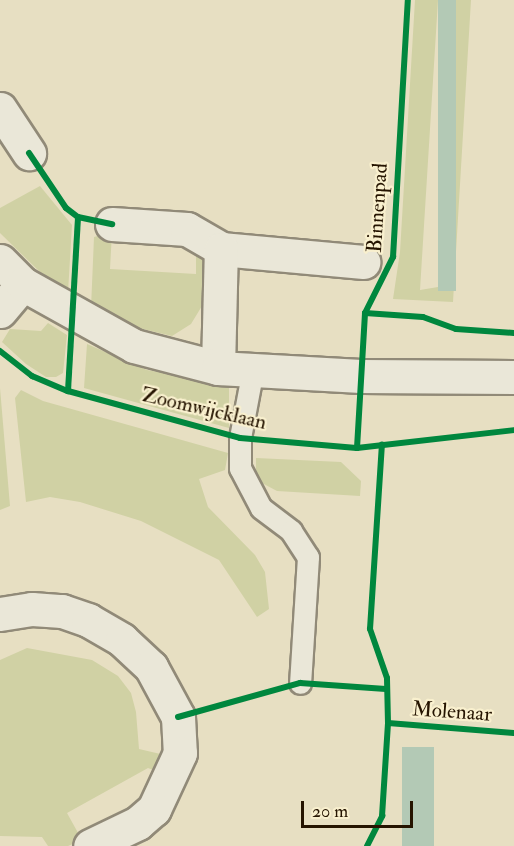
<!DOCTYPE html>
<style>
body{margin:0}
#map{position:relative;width:514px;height:846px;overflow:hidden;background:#e7dfc2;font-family:"IM FELL Double Pica",serif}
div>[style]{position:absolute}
.green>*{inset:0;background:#d0d1a4}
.water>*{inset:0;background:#b3c9b5;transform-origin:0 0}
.roads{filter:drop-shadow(2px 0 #918a78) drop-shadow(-2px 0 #918a78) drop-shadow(0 2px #918a78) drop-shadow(0 -2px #918a78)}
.lane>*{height:21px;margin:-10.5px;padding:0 10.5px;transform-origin:10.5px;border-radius:10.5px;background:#eae7d8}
.street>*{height:33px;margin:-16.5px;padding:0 16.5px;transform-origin:16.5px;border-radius:16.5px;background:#eae7d8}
.secondary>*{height:33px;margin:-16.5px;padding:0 16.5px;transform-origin:16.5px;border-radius:16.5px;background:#eae7d8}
.cycleway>*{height:6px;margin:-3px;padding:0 3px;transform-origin:3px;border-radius:3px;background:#00873e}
span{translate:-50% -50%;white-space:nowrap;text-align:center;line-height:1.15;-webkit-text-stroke:4.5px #f9f0ce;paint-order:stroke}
.street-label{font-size:21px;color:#251400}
.scale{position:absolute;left:301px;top:801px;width:112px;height:27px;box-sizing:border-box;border:3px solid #251400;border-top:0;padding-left:8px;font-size:18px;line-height:21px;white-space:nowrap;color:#251400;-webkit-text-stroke:4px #f9f0ce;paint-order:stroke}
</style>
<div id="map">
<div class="green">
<i style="clip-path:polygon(415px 0,438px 0,420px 290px,438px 287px,456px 0,471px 0,453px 302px,393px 299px,400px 252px)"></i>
<i style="clip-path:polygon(40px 186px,72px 225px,68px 293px,41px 273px,0 233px,0 208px)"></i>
<i style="clip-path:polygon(112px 232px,110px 269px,196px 274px,196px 254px,205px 251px,205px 301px,191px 324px,172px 336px,126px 325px,91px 308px,94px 237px)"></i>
<i style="clip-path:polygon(48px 323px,67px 335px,63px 373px,56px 377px,46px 377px,26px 364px,2px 342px,10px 329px,41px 331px)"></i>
<i style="clip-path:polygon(87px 344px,147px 370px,229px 385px,229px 428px,84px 388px)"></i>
<i style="clip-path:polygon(0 388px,10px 506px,0 510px)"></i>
<i style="clip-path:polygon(21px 390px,43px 401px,228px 453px,225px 470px,199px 479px,208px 507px,255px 555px,265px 572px,269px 609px,257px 617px,219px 560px,141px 521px,80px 502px,50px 497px,26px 502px,15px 398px)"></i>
<i style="clip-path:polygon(256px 458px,341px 462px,361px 481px,360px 496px,277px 491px,262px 483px,256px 471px)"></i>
<i style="clip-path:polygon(27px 648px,92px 660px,118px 676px,131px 693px,136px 712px,139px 749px,169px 756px,161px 773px,148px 768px,67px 813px,82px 840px,68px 846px,48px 846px,42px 837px,0 836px,0 660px)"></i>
</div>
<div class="water">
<i style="left:438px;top:0;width:18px;height:291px"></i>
<i style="left:402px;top:747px;width:32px;height:99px"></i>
</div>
<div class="roads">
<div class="lane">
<i style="left:253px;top:369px;width:70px;rotate:100.7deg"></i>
<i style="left:240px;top:438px;width:30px;rotate:90deg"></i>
<i style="left:240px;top:468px;width:45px;rotate:62.3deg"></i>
<i style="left:261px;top:508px;width:38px;rotate:37deg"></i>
<i style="left:291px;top:531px;width:31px;rotate:57deg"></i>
<i style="left:308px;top:557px;width:126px;rotate:93.6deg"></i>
</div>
<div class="street">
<i style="left:0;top:109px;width:53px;rotate:56.6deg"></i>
<i style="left:112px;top:224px;width:75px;rotate:3.8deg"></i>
<i style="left:187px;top:229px;width:39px;rotate:30deg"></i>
<i style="left:221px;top:249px;width:143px;rotate:5.2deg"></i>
<i style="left:0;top:311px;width:35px;rotate:-50deg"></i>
<i style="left:218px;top:368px;width:119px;rotate:-88.6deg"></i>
<i style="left:0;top:614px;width:32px;rotate:-9deg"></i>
<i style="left:32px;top:609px;width:30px;rotate:4deg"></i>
<i style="left:62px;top:611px;width:28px;rotate:19deg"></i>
<i style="left:88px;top:620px;width:39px;rotate:30deg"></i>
<i style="left:122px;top:640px;width:40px;rotate:43deg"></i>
<i style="left:151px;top:667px;width:57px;rotate:61.6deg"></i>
<i style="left:178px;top:717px;width:36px;rotate:87deg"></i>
<i style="left:180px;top:753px;width:62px;rotate:114.9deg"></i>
<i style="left:154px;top:809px;width:21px;rotate:139deg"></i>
<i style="left:138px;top:823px;width:53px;rotate:154.4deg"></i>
</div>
<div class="secondary">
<i style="left:0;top:261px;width:33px;rotate:45deg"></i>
<i style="left:23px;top:284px;width:127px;rotate:29.2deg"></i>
<i style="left:134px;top:346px;width:87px;rotate:14.7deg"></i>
<i style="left:218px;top:368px;width:143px;rotate:3.2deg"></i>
<i style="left:361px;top:376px;width:153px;rotate:0.4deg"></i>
</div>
</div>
<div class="cycleway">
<i style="left:29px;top:153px;width:66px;rotate:56.1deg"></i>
<i style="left:66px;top:208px;width:15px;rotate:37deg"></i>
<i style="left:78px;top:217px;width:35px;rotate:12deg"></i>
<i style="left:365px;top:313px;width:58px;rotate:3.9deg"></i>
<i style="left:423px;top:317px;width:35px;rotate:20deg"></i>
<i style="left:456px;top:329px;width:58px;rotate:3.9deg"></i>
<i style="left:0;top:351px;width:41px;rotate:38deg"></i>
<i style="left:32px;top:376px;width:39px;rotate:23deg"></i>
<i style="left:68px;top:391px;width:178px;rotate:15.3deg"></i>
<i style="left:240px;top:438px;width:117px;rotate:4.9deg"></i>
<i style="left:357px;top:448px;width:158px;rotate:-6.5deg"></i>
<i style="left:68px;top:391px;width:174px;rotate:-86.7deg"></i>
<i style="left:357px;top:448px;width:135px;rotate:-86.6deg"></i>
<i style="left:365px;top:313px;width:63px;rotate:-63.4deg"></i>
<i style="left:393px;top:257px;width:257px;rotate:-86.7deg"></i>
<i style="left:178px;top:717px;width:127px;rotate:-15.6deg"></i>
<i style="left:300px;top:683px;width:86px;rotate:4deg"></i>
<i style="left:388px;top:723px;width:126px;rotate:4.5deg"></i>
<i style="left:367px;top:846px;width:34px;rotate:-63deg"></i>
<i style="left:382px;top:816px;width:93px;rotate:-86.3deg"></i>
<i style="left:388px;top:723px;width:45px;rotate:-91.3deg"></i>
<i style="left:387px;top:678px;width:52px;rotate:-109.1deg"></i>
<i style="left:370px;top:629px;width:185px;rotate:-86.3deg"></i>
</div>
<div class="street-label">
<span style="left:378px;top:208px;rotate:-86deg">Binnenpad</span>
<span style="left:204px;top:409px;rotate:13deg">Zoomwijcklaan</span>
<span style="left:452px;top:712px;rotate:4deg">Molenaar</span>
</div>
<div class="scale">20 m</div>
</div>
